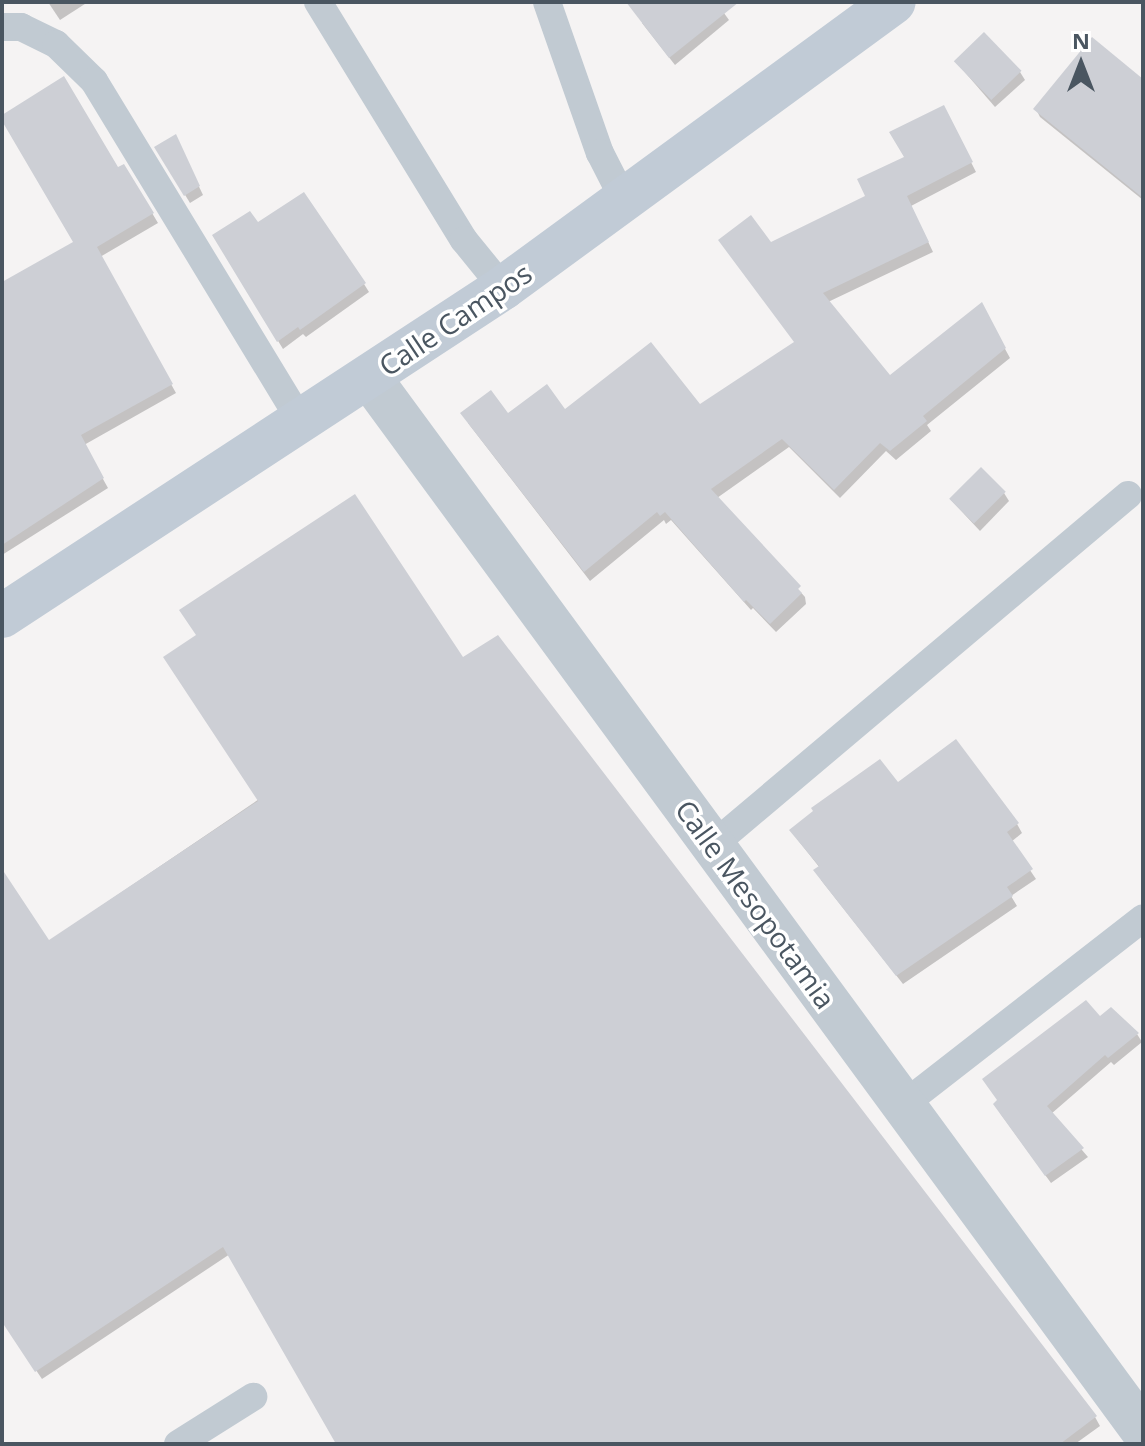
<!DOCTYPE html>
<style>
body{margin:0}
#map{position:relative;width:1145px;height:1446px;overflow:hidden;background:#f5f3f3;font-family:"Open Sans",sans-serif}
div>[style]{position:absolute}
.shadow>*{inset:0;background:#0003}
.building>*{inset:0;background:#cdcfd5;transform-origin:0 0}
.lane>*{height:28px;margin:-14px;padding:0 14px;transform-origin:14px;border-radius:14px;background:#c1cad2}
.street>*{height:44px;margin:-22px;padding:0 22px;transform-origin:22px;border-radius:22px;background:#c1cad2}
.secondary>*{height:44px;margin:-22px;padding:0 22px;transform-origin:22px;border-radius:22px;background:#c1cbd6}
span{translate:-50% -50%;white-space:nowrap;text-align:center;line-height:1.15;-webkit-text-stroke:7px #fff;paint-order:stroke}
.street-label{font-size:28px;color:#4a5661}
.frame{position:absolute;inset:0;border:4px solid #4a5661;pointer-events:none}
.north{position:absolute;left:1041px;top:24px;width:80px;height:80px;-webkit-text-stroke:6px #fff;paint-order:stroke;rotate:0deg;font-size:22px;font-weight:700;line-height:32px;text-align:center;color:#4a5661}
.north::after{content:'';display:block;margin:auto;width:28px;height:36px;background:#4a5661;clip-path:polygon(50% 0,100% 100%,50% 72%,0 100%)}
</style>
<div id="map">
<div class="shadow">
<i style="clip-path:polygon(48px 2px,88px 2px,60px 20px)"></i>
<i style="clip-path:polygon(654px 2px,716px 2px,729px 20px,675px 65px,642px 23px)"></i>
<i style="clip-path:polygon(956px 62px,1020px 72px,1025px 80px,995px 107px)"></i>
<i style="clip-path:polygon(1143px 81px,1143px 200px,1040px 117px,1036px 109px)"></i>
<i style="clip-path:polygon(2px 117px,118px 170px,124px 166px,158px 223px,100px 257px,176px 393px,84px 445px,108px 488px,2px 555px,2px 284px,76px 243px)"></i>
<i style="clip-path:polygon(948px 117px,976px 172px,911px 206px,933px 252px,828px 302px,889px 378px,981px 305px,1010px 358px,927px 425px,931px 431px,896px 460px,886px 451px,840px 498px,789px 447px,717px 498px,805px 597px,806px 604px,776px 632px,753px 608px,751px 610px,671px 520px,666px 524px,664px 520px,590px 581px,468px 423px,508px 415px,699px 407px,795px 344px,771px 244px,868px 196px)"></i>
<i style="clip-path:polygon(179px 145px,203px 195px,190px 203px,156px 147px)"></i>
<i style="clip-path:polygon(257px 225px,364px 284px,369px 292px,306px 337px,303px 334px,283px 349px,214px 236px)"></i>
<i style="clip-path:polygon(1004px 493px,1009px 501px,980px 531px,951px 500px)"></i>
<i style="clip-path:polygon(497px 638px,1095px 1417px,1100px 1426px,1075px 1444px,338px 1444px,230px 1254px,42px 1379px,2px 1320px,2px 891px,48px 942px)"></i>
<i style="clip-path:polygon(898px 785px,1017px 824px,1022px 833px,1011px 842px,1036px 879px,1011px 896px,1017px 906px,903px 984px,821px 880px,820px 868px,797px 839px)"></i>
<i style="clip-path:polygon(1137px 1034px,1142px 1042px,1114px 1065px,1111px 1062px,1051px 1114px,1088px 1157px,1051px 1183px,1000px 1113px)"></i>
</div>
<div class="building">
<i style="clip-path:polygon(626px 2px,739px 2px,669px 58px)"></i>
<i style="left:984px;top:32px;width:54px;height:42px;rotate:46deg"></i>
<i style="clip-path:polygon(1092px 37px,1143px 79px,1143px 198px,1033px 109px)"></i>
<i style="clip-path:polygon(64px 76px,118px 167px,124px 164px,154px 213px,97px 247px,173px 384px,81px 435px,104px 478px,2px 545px,2px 282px,73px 242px,2px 121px,2px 115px)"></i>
<i style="clip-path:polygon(944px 105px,973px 162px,907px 196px,929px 242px,823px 293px,890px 375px,982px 302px,1006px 348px,923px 416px,927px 421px,890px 451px,880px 443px,834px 490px,782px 439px,711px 489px,801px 586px,798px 589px,802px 593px,770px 624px,746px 600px,744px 602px,665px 512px,660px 516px,657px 512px,584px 572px,460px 413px,491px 390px,508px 413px,547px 384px,565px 409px,651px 342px,700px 404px,794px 342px,718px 240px,751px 215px,771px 242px,865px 196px,857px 179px,904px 157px,889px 132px)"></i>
<i style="clip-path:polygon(176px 134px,200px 186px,184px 196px,154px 147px)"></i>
<i style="clip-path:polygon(304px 192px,366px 283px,300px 330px,298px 327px,277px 342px,212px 235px,250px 211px,258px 222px)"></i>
<i style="left:981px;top:467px;width:35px;height:45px;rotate:45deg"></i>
<i style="clip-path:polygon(355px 494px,463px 657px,498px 635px,1097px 1416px,1060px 1444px,336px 1444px,223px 1247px,35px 1372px,2px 1322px,2px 869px,49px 940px,258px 801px,163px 657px,196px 635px,179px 610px)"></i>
<i style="clip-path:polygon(956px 739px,1019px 823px,1007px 832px,1033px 869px,1007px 887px,1013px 896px,896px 976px,813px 870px,819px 866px,789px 830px,813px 811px,811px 808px,880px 759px,898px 782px)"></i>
<i style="clip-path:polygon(1086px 1000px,1100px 1016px,1111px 1007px,1139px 1033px,1108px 1058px,1105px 1055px,1047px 1106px,1084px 1148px,1045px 1176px,993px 1104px,997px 1100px,982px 1079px)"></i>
</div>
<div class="lane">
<i style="left:318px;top:2px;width:279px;rotate:58.5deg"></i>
<i style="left:464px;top:240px;width:62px;rotate:50.9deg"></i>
<i style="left:547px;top:2px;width:160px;rotate:70.7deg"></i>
<i style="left:600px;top:153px;width:55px;rotate:63deg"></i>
<i style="left:2px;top:27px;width:19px"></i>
<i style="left:21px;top:27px;width:39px;rotate:26deg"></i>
<i style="left:56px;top:44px;width:53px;rotate:44.2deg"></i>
<i style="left:94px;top:81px;width:399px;rotate:58.7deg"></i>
<i style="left:713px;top:845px;width:543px;rotate:-40.14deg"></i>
<i style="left:903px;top:1105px;width:304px;rotate:-37.9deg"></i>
<i style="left:178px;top:1444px;width:89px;rotate:-32.1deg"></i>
</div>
<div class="street">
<i style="left:369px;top:377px;width:1308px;rotate:53.71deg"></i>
</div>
<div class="secondary">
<i style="left:2px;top:616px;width:599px;rotate:-33.21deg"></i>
<i style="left:503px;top:288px;width:484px;rotate:-36.2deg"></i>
</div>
<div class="street-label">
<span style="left:455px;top:319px;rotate:-34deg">Calle Campos</span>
<span style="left:756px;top:904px;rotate:54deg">Calle Mesopotamia</span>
</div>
<div class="frame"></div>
<div class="north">N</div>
</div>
